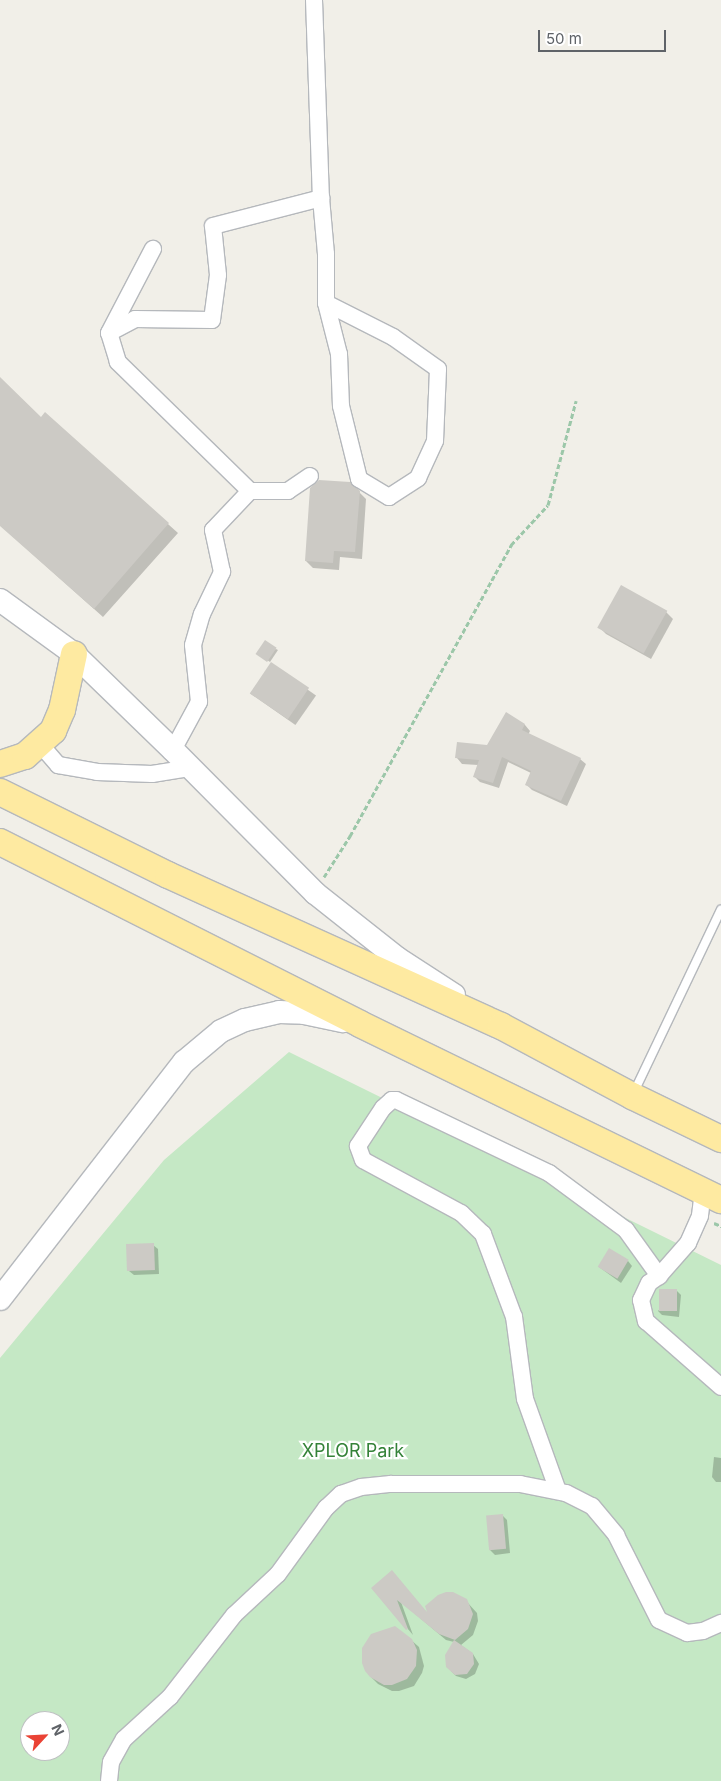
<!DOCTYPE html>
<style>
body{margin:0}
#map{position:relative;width:721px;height:1781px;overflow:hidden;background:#f1efe8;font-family:Inter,sans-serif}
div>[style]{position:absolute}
.green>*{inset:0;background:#c5e8c5}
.shadow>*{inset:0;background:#0003;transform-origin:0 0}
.building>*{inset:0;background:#cccac5;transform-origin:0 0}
.path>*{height:3px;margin-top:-1.5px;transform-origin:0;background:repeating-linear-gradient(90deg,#9cc7a9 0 5px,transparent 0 7.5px)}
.roads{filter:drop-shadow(1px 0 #b5b8bc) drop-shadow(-1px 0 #b5b8bc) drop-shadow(0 1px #b5b8bc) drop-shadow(0 -1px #b5b8bc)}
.service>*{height:8px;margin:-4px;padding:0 4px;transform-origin:4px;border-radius:4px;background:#fff}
.minor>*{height:16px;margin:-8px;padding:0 8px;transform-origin:8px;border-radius:8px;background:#fff}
.secondary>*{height:22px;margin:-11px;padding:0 11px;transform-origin:11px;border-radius:11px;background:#fff}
.trunk>*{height:26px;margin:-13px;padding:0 13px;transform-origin:13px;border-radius:13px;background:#feeaa1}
span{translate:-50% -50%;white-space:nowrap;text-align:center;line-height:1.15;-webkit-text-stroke:4.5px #fff;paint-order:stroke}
.park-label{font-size:18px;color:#348238}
.north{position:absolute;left:20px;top:1711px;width:50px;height:50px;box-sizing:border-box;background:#fff;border:1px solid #bfc1c3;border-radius:50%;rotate:65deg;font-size:14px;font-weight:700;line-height:20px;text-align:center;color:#5f6368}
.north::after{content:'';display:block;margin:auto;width:18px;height:22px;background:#ea4335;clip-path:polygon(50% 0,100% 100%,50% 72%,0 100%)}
.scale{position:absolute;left:538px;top:30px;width:128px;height:22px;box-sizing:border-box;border:2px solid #5f6368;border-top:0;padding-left:6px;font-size:15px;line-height:18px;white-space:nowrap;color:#5f6368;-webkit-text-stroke:4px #fff;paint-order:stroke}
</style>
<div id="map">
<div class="green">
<i style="clip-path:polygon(evenodd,289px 1052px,721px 1265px,721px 1781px,0 1781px,0 1358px,164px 1160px,289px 1052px,30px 1721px,60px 1721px,60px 1751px,30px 1751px,30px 1721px)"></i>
</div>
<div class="shadow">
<i style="clip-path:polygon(0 379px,41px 418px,45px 414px,178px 533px,103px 617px,0 525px)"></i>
<i style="clip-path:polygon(359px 492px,366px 499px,362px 559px,340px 557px,339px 570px,313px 568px,306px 561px)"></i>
<i style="clip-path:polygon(666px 612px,673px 619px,651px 659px,606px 634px,599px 627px)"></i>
<i style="clip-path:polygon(276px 649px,278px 650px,270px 662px,260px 655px)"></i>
<i style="left:271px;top:664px;width:55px;height:36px;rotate:35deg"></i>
<i style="clip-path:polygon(506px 714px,525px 725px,530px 731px,528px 735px,580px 759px,586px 764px,567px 806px,532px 790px,526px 784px,531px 773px,508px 762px,499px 788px,480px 782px,474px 776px,478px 765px,462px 764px,457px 758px,488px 746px)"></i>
<i style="clip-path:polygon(153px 1245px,158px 1249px,159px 1274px,134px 1275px,129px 1271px)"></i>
<i style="clip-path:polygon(628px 1261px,632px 1266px,621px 1283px,599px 1267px)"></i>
<i style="clip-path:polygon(676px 1290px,681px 1295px,679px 1317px,662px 1315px,658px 1311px)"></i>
<i style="clip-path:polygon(714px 1457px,721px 1458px,721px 1482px,716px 1482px,712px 1477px)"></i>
<i style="clip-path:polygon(503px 1516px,507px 1520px,510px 1553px,495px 1555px,490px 1550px)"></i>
<i style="clip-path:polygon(373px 1588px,428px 1615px,467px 1602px,477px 1613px,478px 1621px,473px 1635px,461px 1645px,473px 1654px,479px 1664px,475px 1674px,466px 1679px,456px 1676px,451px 1671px,454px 1642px,446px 1640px,401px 1602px,413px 1635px)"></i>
<i style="clip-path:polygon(411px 1640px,419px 1647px,424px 1666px,422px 1673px,414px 1686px,399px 1691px,392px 1691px,378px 1684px,371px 1677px)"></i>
</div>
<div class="building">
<i style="clip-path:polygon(0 377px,41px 417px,45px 412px,169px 523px,94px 609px,0 526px)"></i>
<i style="clip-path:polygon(319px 480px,350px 482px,360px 491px,355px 552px,334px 551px,333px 563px,305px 561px,310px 488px)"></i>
<i style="left:621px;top:585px;width:53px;height:49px;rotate:29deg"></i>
<i style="left:265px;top:640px;width:14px;height:17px;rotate:34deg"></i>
<i style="left:271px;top:662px;width:46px;height:38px;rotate:34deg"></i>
<i style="clip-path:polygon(506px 712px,525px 724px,522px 730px,581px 758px,561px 801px,525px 785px,531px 771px,502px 757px,493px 783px,473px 777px,479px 760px,455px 758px,457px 742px,487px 745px)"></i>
<i style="left:154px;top:1243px;width:27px;height:28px;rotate:88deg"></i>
<i style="left:609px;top:1248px;width:23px;height:22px;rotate:31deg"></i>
<i style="left:659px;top:1289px;width:18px;height:22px"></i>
<i style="left:503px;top:1514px;width:35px;height:17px;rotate:85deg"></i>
<i style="clip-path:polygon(392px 1570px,427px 1612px,425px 1606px,438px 1595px,446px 1592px,453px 1592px,467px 1599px,473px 1614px,468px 1629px,455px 1640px,439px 1634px,397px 1600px,408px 1629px,406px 1630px,371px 1588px)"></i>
<i style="clip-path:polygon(395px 1626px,412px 1639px,417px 1650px,416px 1666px,407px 1679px,392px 1685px,384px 1685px,370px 1677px,365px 1671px,362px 1663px,362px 1648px,371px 1634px)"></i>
<i style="clip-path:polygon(454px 1640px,473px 1653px,474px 1664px,467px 1674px,455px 1675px,446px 1667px,445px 1655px)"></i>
</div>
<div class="path">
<i style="left:324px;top:877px;width:49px;rotate:-57.6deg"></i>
<i style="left:350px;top:836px;width:333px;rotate:-61deg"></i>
<i style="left:511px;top:545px;width:54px;rotate:-47.2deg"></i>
<i style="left:548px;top:505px;width:108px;rotate:-74.9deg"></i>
<i style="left:714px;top:1223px;width:8px;rotate:23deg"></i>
</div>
<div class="roads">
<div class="service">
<i style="left:634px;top:1092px;width:202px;rotate:-64.5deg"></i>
</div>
<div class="minor">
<i style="left:314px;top:0;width:198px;rotate:88deg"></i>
<i style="left:321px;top:198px;width:56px;rotate:84.9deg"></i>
<i style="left:326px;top:254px;width:49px;rotate:90deg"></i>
<i style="left:326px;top:303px;width:53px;rotate:75.7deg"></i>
<i style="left:339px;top:354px;width:52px;rotate:87.8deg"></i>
<i style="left:341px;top:406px;width:75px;rotate:76.1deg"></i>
<i style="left:359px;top:479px;width:35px;rotate:31deg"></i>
<i style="left:389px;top:497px;width:35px;rotate:-33deg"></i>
<i style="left:418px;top:478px;width:41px;rotate:-65.3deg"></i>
<i style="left:435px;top:441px;width:72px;rotate:-87.6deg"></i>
<i style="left:438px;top:369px;width:55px;rotate:-144.6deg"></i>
<i style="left:393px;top:337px;width:75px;rotate:-153.1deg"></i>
<i style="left:109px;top:333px;width:95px;rotate:-62.4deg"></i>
<i style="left:310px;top:476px;width:27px;rotate:146deg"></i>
<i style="left:288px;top:491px;width:38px;rotate:180deg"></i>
<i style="left:250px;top:491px;width:185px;rotate:-135.7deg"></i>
<i style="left:118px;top:362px;width:30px;rotate:-107deg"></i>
<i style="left:109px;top:333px;width:30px;rotate:-28deg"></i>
<i style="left:135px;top:319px;width:77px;rotate:0.7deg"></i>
<i style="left:212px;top:320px;width:45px;rotate:-82.4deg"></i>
<i style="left:218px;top:275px;width:49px;rotate:-95.8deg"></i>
<i style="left:213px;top:226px;width:112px;rotate:-14.5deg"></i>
<i style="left:40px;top:744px;width:28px;rotate:49deg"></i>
<i style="left:58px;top:765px;width:40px;rotate:10deg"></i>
<i style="left:97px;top:772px;width:55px;rotate:2.1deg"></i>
<i style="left:152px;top:774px;width:39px;rotate:-9deg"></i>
<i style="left:173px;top:750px;width:55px;rotate:-61.6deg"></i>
<i style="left:199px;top:702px;width:57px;rotate:-96deg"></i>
<i style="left:193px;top:645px;width:32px;rotate:-74deg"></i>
<i style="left:202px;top:614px;width:47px;rotate:-64.5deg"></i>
<i style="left:222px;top:572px;width:43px;rotate:-102.1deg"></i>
<i style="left:213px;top:530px;width:54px;rotate:-46.5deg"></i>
<i style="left:703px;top:1191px;width:25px;rotate:97deg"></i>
<i style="left:700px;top:1216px;width:30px;rotate:114deg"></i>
<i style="left:688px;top:1243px;width:44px;rotate:131.3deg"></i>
<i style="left:659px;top:1276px;width:12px;rotate:145deg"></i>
<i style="left:649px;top:1283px;width:19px;rotate:115deg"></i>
<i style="left:641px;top:1300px;width:22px;rotate:77deg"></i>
<i style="left:646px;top:1321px;width:100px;rotate:41.3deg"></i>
<i style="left:558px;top:1491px;width:98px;rotate:-109.7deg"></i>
<i style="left:525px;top:1399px;width:83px;rotate:-97.6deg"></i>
<i style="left:514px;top:1317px;width:89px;rotate:-110.5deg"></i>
<i style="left:483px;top:1234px;width:30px;rotate:-136deg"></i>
<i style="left:461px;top:1213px;width:111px;rotate:-151.6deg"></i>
<i style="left:363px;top:1160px;width:15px;rotate:-110deg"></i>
<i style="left:358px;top:1146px;width:45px;rotate:-56.7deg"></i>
<i style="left:383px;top:1108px;width:12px;rotate:-42deg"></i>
<i style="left:392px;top:1100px;width:4px"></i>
<i style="left:396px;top:1100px;width:170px;rotate:25.5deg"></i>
<i style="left:549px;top:1173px;width:96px;rotate:36.5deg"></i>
<i style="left:626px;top:1230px;width:57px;rotate:54.3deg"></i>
<i style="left:109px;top:1781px;width:19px;rotate:-84deg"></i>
<i style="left:111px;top:1762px;width:26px;rotate:-61deg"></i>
<i style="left:124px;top:1739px;width:62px;rotate:-42.4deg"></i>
<i style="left:170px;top:1697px;width:104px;rotate:-52deg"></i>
<i style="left:234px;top:1615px;width:60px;rotate:-43deg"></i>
<i style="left:278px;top:1574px;width:82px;rotate:-54deg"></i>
<i style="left:326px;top:1508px;width:21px;rotate:-43deg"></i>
<i style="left:341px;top:1494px;width:21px;rotate:-19deg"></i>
<i style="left:361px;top:1487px;width:30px;rotate:-6deg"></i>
<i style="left:391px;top:1484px;width:129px"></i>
<i style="left:520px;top:1484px;width:47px;rotate:11.1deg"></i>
<i style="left:566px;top:1493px;width:29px;rotate:27deg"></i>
<i style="left:592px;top:1506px;width:38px;rotate:50deg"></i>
<i style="left:616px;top:1535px;width:95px;rotate:63.2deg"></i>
<i style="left:659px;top:1620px;width:31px;rotate:25deg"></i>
<i style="left:687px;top:1633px;width:16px;rotate:-7deg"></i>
<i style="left:703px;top:1631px;width:20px;rotate:-24deg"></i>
</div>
<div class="secondary">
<i style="left:0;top:600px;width:92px;rotate:36.1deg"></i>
<i style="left:74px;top:654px;width:138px;rotate:44.1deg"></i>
<i style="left:173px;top:750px;width:202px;rotate:45.2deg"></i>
<i style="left:315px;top:893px;width:105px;rotate:38.4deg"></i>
<i style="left:397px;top:958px;width:68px;rotate:33deg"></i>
<i style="left:0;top:1299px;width:300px;rotate:-52.2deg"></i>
<i style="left:184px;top:1062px;width:48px;rotate:-40deg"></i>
<i style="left:221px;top:1031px;width:26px;rotate:-25deg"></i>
<i style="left:245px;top:1020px;width:35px;rotate:-13deg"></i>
<i style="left:279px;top:1012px;width:25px;rotate:2deg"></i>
<i style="left:304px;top:1013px;width:40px;rotate:12deg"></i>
</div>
<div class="trunk">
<i style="left:0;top:764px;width:26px;rotate:-18deg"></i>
<i style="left:25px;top:756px;width:38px;rotate:-42deg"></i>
<i style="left:53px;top:731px;width:23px;rotate:-67deg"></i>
<i style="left:62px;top:710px;width:57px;rotate:-77.9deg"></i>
<i style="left:0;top:792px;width:187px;rotate:26.3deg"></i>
<i style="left:168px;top:875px;width:366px;rotate:24.4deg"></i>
<i style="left:501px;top:1026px;width:149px;rotate:28.1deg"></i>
<i style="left:632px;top:1096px;width:99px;rotate:25.8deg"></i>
<i style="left:0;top:842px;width:403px;rotate:26.8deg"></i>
<i style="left:360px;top:1024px;width:402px;rotate:26deg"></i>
</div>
</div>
<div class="park-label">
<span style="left:353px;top:1451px">XPLOR Park</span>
</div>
<div class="north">N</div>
<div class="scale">50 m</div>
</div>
